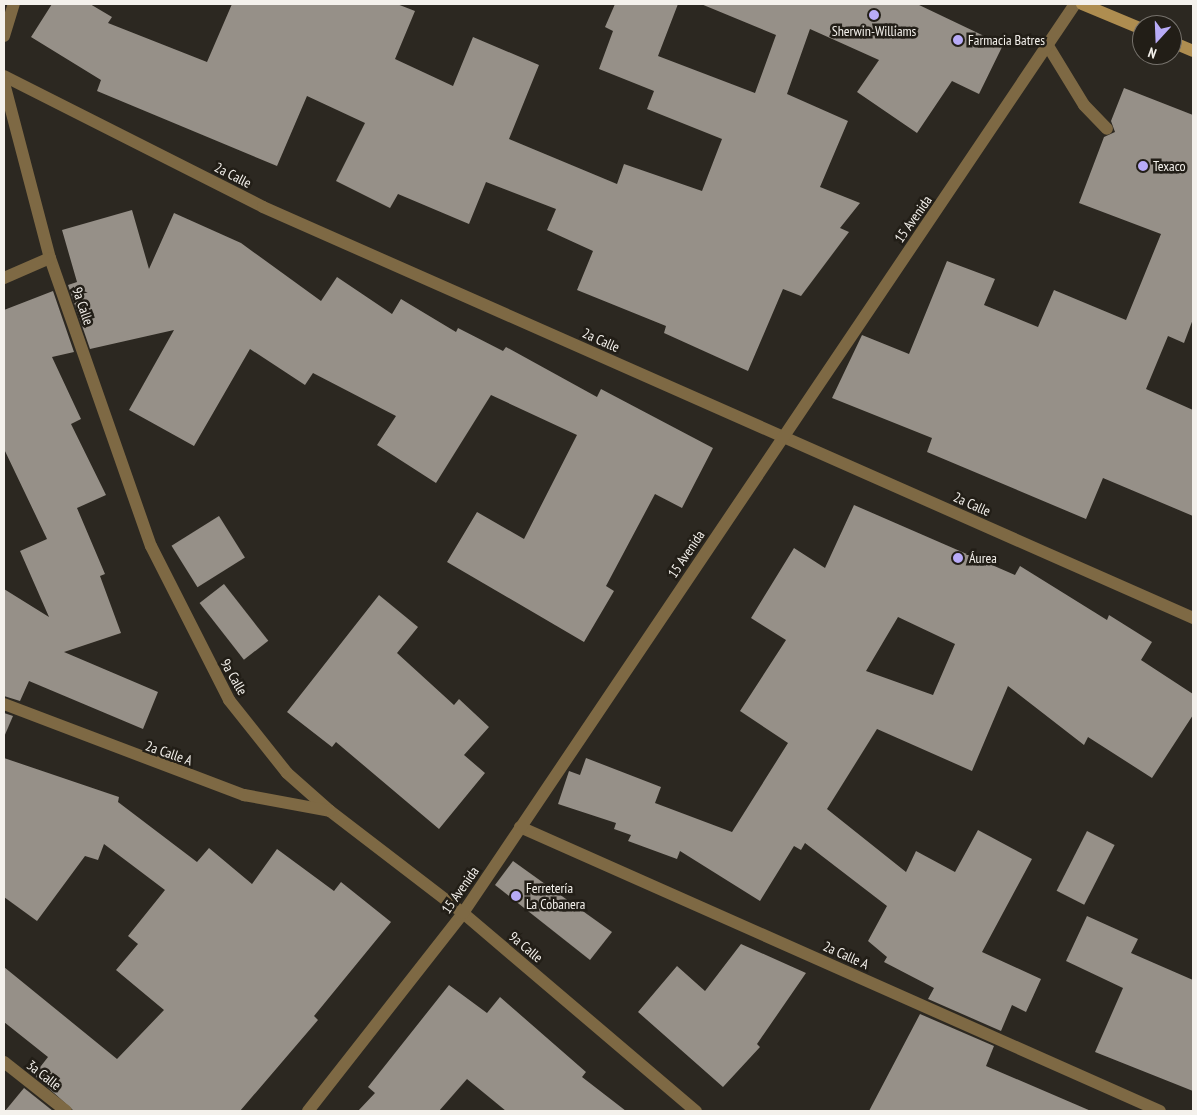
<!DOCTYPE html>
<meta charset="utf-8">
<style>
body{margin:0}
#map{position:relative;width:1197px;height:1115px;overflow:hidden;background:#2c2821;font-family:"PT Sans Narrow",sans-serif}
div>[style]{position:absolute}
.building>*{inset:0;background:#969088;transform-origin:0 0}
.lane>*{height:12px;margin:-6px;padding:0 6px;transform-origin:6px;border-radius:6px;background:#7e6944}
.street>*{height:12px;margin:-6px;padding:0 6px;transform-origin:6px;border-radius:6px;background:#7e6944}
.secondary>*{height:12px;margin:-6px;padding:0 6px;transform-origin:6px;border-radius:6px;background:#ae8d50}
.dots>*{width:14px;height:14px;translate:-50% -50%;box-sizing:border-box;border:2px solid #221e17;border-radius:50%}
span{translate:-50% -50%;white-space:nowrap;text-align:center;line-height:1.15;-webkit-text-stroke:5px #221e17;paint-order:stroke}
.poi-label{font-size:14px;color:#f4f1ec}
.left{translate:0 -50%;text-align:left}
.street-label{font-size:14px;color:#f4f1ec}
.frame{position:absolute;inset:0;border:5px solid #f4f1ec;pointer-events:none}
.north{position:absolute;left:1132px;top:15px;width:50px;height:50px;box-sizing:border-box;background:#221e17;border:1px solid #76726c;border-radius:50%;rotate:200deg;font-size:14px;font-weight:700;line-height:20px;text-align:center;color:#f4f1ec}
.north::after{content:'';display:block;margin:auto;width:18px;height:22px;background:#b8abf7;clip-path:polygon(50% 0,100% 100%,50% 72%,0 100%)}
</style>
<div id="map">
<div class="building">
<i style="clip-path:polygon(52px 4px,90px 4px,112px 17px,108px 23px,207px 62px,232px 4px,397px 4px,415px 11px,395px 59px,453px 86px,473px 37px,539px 65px,509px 139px,617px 184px,624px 164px,702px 191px,722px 139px,647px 109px,654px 91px,599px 69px,613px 31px,605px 27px,615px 4px,678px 4px,658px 56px,755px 93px,776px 35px,701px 4px,917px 4px,1003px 45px,979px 94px,952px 81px,917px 133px,857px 92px,879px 60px,810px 29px,787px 94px,848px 121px,820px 187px,860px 203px,840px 228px,849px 232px,801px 296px,783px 289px,748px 371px,664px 333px,666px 326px,577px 290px,593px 251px,547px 230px,556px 209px,486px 182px,469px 224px,398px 194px,390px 208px,336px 181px,365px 123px,307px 96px,277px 166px,97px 91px,101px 80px,31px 37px)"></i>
<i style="clip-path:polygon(1124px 88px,1193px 115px,1193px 319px,1184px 343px,1168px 336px,1146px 389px,1193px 410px,1193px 516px,1103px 478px,1086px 519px,927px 452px,932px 438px,832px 398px,862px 335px,909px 354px,947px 261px,995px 279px,984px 305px,1038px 327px,1054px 290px,1126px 320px,1161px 234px,1079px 203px,1104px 137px,1115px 132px,1111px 121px)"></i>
<i style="clip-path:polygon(132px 210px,149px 269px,174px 213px,241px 243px,321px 301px,337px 277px,392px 314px,401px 299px,456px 332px,458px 328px,503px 351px,506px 347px,597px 397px,601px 389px,713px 448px,682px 508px,655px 494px,606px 586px,614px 591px,584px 642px,447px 562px,477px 512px,524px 539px,577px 435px,491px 395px,436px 483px,377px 445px,396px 416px,313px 373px,305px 385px,250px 349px,194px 446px,129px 410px,174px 330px,90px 349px,68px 285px,77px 282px,62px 230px)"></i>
<i style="clip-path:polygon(53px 291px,74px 352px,52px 357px,81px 419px,71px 424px,106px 495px,77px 508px,105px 574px,100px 576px,121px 633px,64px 652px,158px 692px,143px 729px,29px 681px,20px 701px,4px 696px,4px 589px,49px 617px,20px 551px,47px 539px,4px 449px,4px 310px)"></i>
<i style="clip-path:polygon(evenodd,854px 505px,1015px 575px,1020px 566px,1107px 620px,1109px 615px,1152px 642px,1141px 660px,1193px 694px,1193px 715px,1152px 778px,1088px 737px,1084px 745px,1008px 686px,972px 771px,877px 729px,827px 809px,906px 872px,916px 851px,955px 872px,978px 830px,1032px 859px,982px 952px,1041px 979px,1026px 1012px,1012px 1005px,1001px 1031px,928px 999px,934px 988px,884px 962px,887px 957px,868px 941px,887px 906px,805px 843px,801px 850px,794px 846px,760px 901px,680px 851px,677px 859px,628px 841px,631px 835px,614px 829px,616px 823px,558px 804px,569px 771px,580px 775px,586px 758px,661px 787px,655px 803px,732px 832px,788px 743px,740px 711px,786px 640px,751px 618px,794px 548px,825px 568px,854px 505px,898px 617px,955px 644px,933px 695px,866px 671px,898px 617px)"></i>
<i style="left:219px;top:516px;width:49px;height:56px;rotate:58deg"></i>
<i style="left:224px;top:584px;width:72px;height:31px;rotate:52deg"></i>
<i style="clip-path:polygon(379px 595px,418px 627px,397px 653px,454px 705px,459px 699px,489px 727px,464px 755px,485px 773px,439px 829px,336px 742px,332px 747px,287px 712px)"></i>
<i style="clip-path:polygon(4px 713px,13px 716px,4px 737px)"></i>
<i style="clip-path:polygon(4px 758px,119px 797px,118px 802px,197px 862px,209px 848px,252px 884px,277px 849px,334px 891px,341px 882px,391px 922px,314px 1016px,318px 1020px,240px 1111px,74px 1111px,34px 1075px,48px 1057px,4px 1022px,4px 967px,117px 1059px,164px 1010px,116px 970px,138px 944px,128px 936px,165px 890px,104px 844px,98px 860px,85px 856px,37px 921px,4px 897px)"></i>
<i style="left:1087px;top:831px;width:31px;height:67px;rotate:27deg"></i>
<i style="clip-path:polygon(513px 861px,612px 932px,590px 960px,495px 885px)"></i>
<i style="clip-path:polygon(1087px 916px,1138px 939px,1131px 953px,1193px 980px,1193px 1091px,1095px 1052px,1123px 988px,1066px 961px)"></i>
<i style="clip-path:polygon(741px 944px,806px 973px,757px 1044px,760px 1047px,723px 1087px,638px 1012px,677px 966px,705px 991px)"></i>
<i style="clip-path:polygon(449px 985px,487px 1013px,500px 997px,586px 1072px,582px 1077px,626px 1111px,506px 1111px,467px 1079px,439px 1111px,358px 1111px,375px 1093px,368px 1087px)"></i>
<i style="clip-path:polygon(920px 1014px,994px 1046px,986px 1066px,1091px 1111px,869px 1111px)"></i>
<i style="clip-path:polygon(24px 1088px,53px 1111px,5px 1111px)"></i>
</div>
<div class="lane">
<i style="left:1048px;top:46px;width:69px;rotate:58.6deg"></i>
<i style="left:1084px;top:105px;width:33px;rotate:46deg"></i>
</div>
<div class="street">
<i style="left:4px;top:36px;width:34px;rotate:-73deg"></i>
<i style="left:4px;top:76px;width:290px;rotate:26.8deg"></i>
<i style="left:263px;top:207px;width:1017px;rotate:23.84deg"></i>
<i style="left:4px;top:83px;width:181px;rotate:75.3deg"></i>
<i style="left:50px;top:258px;width:305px;rotate:70.7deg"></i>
<i style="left:151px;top:546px;width:173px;rotate:63.1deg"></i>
<i style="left:229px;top:700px;width:93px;rotate:51.5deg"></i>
<i style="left:287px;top:773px;width:57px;rotate:41.5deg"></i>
<i style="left:330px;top:811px;width:168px;rotate:37.5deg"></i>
<i style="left:463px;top:913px;width:306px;rotate:40.4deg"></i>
<i style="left:4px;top:278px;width:50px;rotate:-23.5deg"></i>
<i style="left:4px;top:704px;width:257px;rotate:20.8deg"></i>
<i style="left:244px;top:795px;width:87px;rotate:10.5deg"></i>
<i style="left:520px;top:827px;width:700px;rotate:23.93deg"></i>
<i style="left:4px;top:1062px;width:79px;rotate:38.3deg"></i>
<i style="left:308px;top:1111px;width:251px;rotate:-51.9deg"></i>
<i style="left:463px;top:913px;width:1096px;rotate:-56.05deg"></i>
</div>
<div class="secondary">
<i style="left:1082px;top:4px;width:65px;rotate:22.6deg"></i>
<i style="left:1172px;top:42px;width:23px;rotate:23deg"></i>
</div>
<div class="dots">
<i style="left:874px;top:15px;background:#b8abf7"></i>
<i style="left:958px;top:40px;background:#b8abf7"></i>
<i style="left:1143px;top:166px;background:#b8abf7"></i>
<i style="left:958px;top:558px;background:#b8abf7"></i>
<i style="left:516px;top:896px;background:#b8abf7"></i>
</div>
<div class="poi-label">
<span style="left:874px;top:31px">Sherwin-Williams</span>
<span class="left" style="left:968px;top:40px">Farmacia Batres</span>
<span class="left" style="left:1153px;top:166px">Texaco</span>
<span class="left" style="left:969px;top:558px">Áurea</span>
<span class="left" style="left:526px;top:896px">Ferretería<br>La Cobanera</span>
</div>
<div class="street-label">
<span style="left:233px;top:175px;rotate:27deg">2a Calle</span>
<span style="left:913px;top:219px;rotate:-55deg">15 Avenida</span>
<span style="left:83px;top:306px;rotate:71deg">9a Calle</span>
<span style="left:601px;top:340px;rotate:24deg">2a Calle</span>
<span style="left:972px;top:504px;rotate:24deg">2a Calle</span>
<span style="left:686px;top:554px;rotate:-56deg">15 Avenida</span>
<span style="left:234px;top:677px;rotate:60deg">9a Calle</span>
<span style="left:169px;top:753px;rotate:19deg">2a Calle A</span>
<span style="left:460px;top:890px;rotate:-55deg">15 Avenida</span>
<span style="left:526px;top:947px;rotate:40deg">9a Calle</span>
<span style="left:846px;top:955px;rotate:24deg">2a Calle A</span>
<span style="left:44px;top:1075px;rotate:38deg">3a Calle</span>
</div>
<div class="frame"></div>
<div class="north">N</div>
</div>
